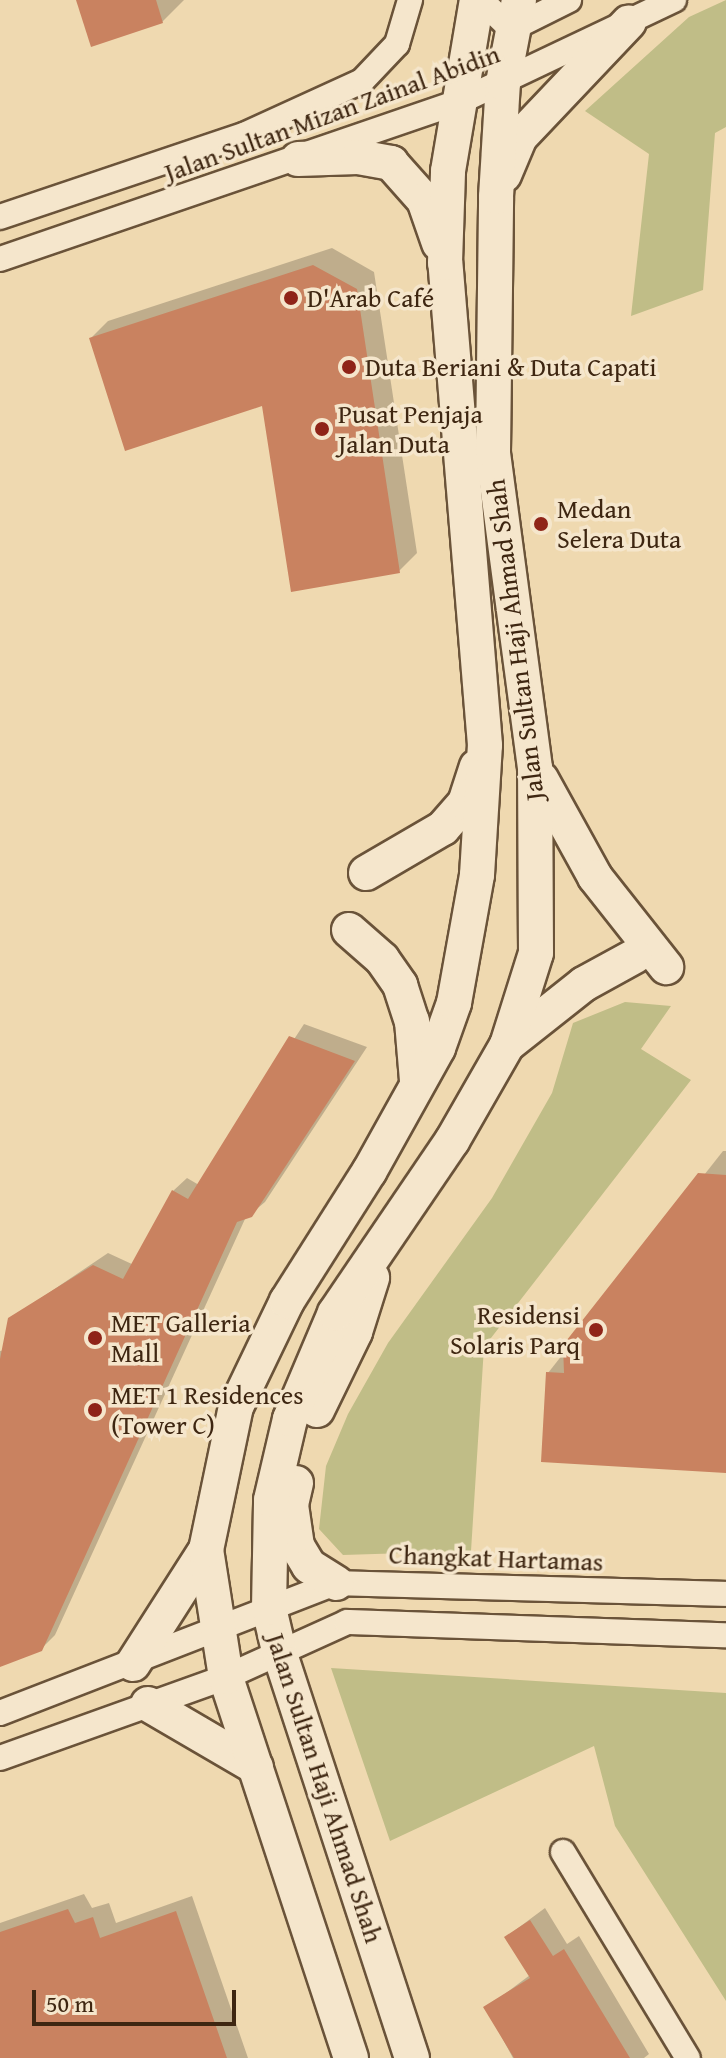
<!DOCTYPE html>
<meta charset="utf-8">
<style>
body{margin:0}
#map{position:relative;width:726px;height:2058px;overflow:hidden;background:#efd9b0;font-family:"Gentium Book Plus",serif}
div>[style]{position:absolute}
.green>*{inset:0;background:#c0bd87}
.shadow>*{inset:0;background:#0003}
.building>*{inset:0;background:#c98260}
.roads{filter:drop-shadow(2px 0 #6a5339) drop-shadow(-2px 0 #6a5339) drop-shadow(0 2px #6a5339) drop-shadow(0 -2px #6a5339)}
.street>*{height:24px;margin:-12px;padding:0 12px;transform-origin:12px;border-radius:12px;background:#f5e6cc}
.secondary>*{height:34px;margin:-17px;padding:0 17px;transform-origin:17px;border-radius:17px;background:#f5e6cc}
.dots>*{width:22px;height:22px;translate:-50% -50%;box-sizing:border-box;border:4px solid #f5e6cc;border-radius:50%}
span{translate:-50% -50%;white-space:nowrap;text-align:center;line-height:1.15;-webkit-text-stroke:7px #f5e6cc;paint-order:stroke}
.street-label{font-size:26px;color:#3e2611}
.poi-label{font-size:26px;color:#3e2611}
.left{translate:0 -50%;text-align:left}
.right{translate:-100% -50%;text-align:right}
.scale{position:absolute;left:32px;top:1990px;width:204px;height:36px;box-sizing:border-box;border:4px solid #3e2611;border-top:0;padding-left:10px;font-size:24px;line-height:28px;white-space:nowrap;color:#3e2611;-webkit-text-stroke:6px #f5e6cc;paint-order:stroke}
</style>
<div id="map">
<div class="green">
<i style="clip-path:polygon(726px 0,726px 127px,715px 133px,703px 290px,631px 316px,649px 154px,585px 111px,689px 17px)"></i>
<i style="clip-path:polygon(625px 1002px,671px 1006px,641px 1049px,691px 1080px,484px 1347px,471px 1551px,343px 1555px,319px 1529px,326px 1466px,348px 1414px,388px 1343px,492px 1198px,552px 1093px,573px 1023px)"></i>
<i style="clip-path:polygon(331px 1668px,726px 1693px,726px 2001px,615px 1826px,594px 1746px,390px 1841px)"></i>
</div>
<div class="shadow">
<i style="clip-path:polygon(78px 0,184px 0,162px 22px)"></i>
<i style="clip-path:polygon(332px 248px,374px 272px,417px 553px,399px 571px,263px 404px,91px 338px,108px 321px)"></i>
<i style="clip-path:polygon(304px 1024px,367px 1047px,265px 1202px,245px 1219px,55px 1635px,41px 1649px,0 1664px,0 1351px,5px 1350px,10px 1319px,108px 1253px,134px 1265px,173px 1191px,187px 1178px,199px 1185px)"></i>
<i style="clip-path:polygon(723px 1151px,726px 1151px,726px 1471px,548px 1373px)"></i>
<i style="clip-path:polygon(84px 1894px,92px 1908px,109px 1903px,116px 1923px,192px 1896px,248px 2058px,0 2058px,0 1923px)"></i>
<i style="clip-path:polygon(545px 1908px,567px 1944px,579px 1936px,649px 2054px,644px 2058px,513px 2058px,486px 2008px,530px 1975px,506px 1937px)"></i>
</div>
<div class="building">
<i style="clip-path:polygon(76px 0,156px 0,163px 23px,91px 47px)"></i>
<i style="clip-path:polygon(313px 265px,357px 289px,400px 573px,291px 592px,262px 406px,125px 451px,89px 338px)"></i>
<i style="clip-path:polygon(289px 1036px,355px 1061px,252px 1217px,237px 1222px,42px 1651px,0 1667px,0 1359px,8px 1318px,93px 1265px,123px 1279px,172px 1190px,188px 1199px)"></i>
<i style="clip-path:polygon(698px 1173px,726px 1175px,726px 1473px,541px 1462px,546px 1372px,564px 1373px,563px 1345px)"></i>
<i style="clip-path:polygon(68px 1909px,75px 1923px,93px 1917px,100px 1938px,176px 1911px,227px 2058px,0 2058px,0 1932px)"></i>
<i style="clip-path:polygon(530px 1920px,553px 1956px,564px 1949px,630px 2058px,514px 2058px,483px 2007px,530px 1978px,504px 1937px)"></i>
</div>
<div class="roads">
<div class="street">
<i style="left:481px;top:0;width:42px;rotate:44deg"></i>
<i style="left:511px;top:29px;width:65px;rotate:-26.6deg"></i>
<i style="left:0;top:217px;width:257px;rotate:-18.6deg"></i>
<i style="left:244px;top:135px;width:130px;rotate:-24.6deg"></i>
<i style="left:362px;top:81px;width:51px;rotate:-46.6deg"></i>
<i style="left:397px;top:44px;width:46px;rotate:-73.5deg"></i>
<i style="left:0;top:259px;width:485px;rotate:-18.9deg"></i>
<i style="left:459px;top:102px;width:238px;rotate:-25.4deg"></i>
<i style="left:0;top:1713px;width:360px;rotate:-21.2deg"></i>
<i style="left:336px;top:1583px;width:390px;rotate:1.6deg"></i>
<i style="left:0;top:1758px;width:240px;rotate:-19.7deg"></i>
<i style="left:226px;top:1677px;width:133px;rotate:-24.4deg"></i>
<i style="left:347px;top:1622px;width:379px;rotate:2deg"></i>
<i style="left:563px;top:1852px;width:241px;rotate:58.8deg"></i>
</div>
<div class="secondary">
<i style="left:298px;top:159px;width:60px;rotate:-1.9deg"></i>
<i style="left:358px;top:157px;width:34px;rotate:10deg"></i>
<i style="left:391px;top:163px;width:50px;rotate:48.3deg"></i>
<i style="left:424px;top:200px;width:46px;rotate:70.8deg"></i>
<i style="left:504px;top:175px;width:41px;rotate:-67.2deg"></i>
<i style="left:520px;top:137px;width:158px;rotate:-46.5deg"></i>
<i style="left:541px;top:779px;width:112px;rotate:61.1deg"></i>
<i style="left:595px;top:877px;width:115px;rotate:51.7deg"></i>
<i style="left:366px;top:873px;width:89px;rotate:-30.3deg"></i>
<i style="left:443px;top:828px;width:33px;rotate:-49deg"></i>
<i style="left:465px;top:803px;width:38px;rotate:-72deg"></i>
<i style="left:349px;top:930px;width:44px;rotate:41.3deg"></i>
<i style="left:382px;top:959px;width:32px;rotate:55deg"></i>
<i style="left:400px;top:985px;width:38px;rotate:72deg"></i>
<i style="left:412px;top:1021px;width:60px;rotate:85.2deg"></i>
<i style="left:507px;top:1045px;width:98px;rotate:-38.4deg"></i>
<i style="left:584px;top:984px;width:58px;rotate:-28.8deg"></i>
<i style="left:317px;top:1410px;width:87px;rotate:-64deg"></i>
<i style="left:355px;top:1332px;width:57px;rotate:-72.5deg"></i>
<i style="left:296px;top:1483px;width:23px;rotate:103deg"></i>
<i style="left:291px;top:1505px;width:41px;rotate:81.7deg"></i>
<i style="left:297px;top:1546px;width:23px;rotate:59deg"></i>
<i style="left:309px;top:1566px;width:32px;rotate:32deg"></i>
<i style="left:133px;top:1664px;width:135px;rotate:-57.4deg"></i>
<i style="left:148px;top:1704px;width:125px;rotate:30.3deg"></i>
<i style="left:351px;top:2058px;width:401px;rotate:-108.2deg"></i>
<i style="left:226px;top:1677px;width:129px;rotate:-98.9deg"></i>
<i style="left:206px;top:1550px;width:146px;rotate:-78.2deg"></i>
<i style="left:236px;top:1407px;width:118px;rotate:-64.3deg"></i>
<i style="left:287px;top:1301px;width:153px;rotate:-57.6deg"></i>
<i style="left:369px;top:1172px;width:142px;rotate:-60.9deg"></i>
<i style="left:438px;top:1048px;width:48px;rotate:-70.4deg"></i>
<i style="left:454px;top:1003px;width:130px;rotate:-79.8deg"></i>
<i style="left:477px;top:875px;width:130px;rotate:-86.5deg"></i>
<i style="left:485px;top:745px;width:484px;rotate:-94.7deg"></i>
<i style="left:445px;top:263px;width:92px;rotate:-88.1deg"></i>
<i style="left:448px;top:171px;width:173px;rotate:-80.4deg"></i>
<i style="left:412px;top:2058px;width:424px;rotate:-108.1deg"></i>
<i style="left:280px;top:1655px;width:48px;rotate:-103.2deg"></i>
<i style="left:269px;top:1608px;width:108px;rotate:-88.9deg"></i>
<i style="left:271px;top:1500px;width:83px;rotate:-76.8deg"></i>
<i style="left:290px;top:1419px;width:115px;rotate:-67deg"></i>
<i style="left:335px;top:1313px;width:208px;rotate:-55.8deg"></i>
<i style="left:452px;top:1141px;width:111px;rotate:-60.2deg"></i>
<i style="left:507px;top:1045px;width:96px;rotate:-72.5deg"></i>
<i style="left:536px;top:953px;width:185px;rotate:-90.3deg"></i>
<i style="left:535px;top:768px;width:319px;rotate:-97.6deg"></i>
<i style="left:493px;top:452px;width:255px;rotate:-89.3deg"></i>
<i style="left:496px;top:197px;width:114px;rotate:-86.5deg"></i>
<i style="left:503px;top:83px;width:85px;rotate:-79.1deg"></i>
</div>
</div>
<div class="dots">
<i style="left:291px;top:298px;background:#8f2418"></i>
<i style="left:349px;top:367px;background:#8f2418"></i>
<i style="left:322px;top:429px;background:#8f2418"></i>
<i style="left:541px;top:524px;background:#8f2418"></i>
<i style="left:596px;top:1330px;background:#8f2418"></i>
<i style="left:95px;top:1338px;background:#8f2418"></i>
<i style="left:95px;top:1410px;background:#8f2418"></i>
</div>
<div class="street-label">
<span style="left:332px;top:113px;rotate:-20deg">Jalan Sultan Mizan Zainal Abidin</span>
<span style="left:515px;top:640px;rotate:-97deg">Jalan Sultan Haji Ahmad Shah</span>
<span style="left:496px;top:1558px;rotate:2deg">Changkat Hartamas</span>
<span style="left:325px;top:1788px;rotate:72deg">Jalan Sultan Haji Ahmad Shah</span>
</div>
<div class="poi-label">
<span class="left" style="left:307px;top:298px">D'Arab Café</span>
<span class="left" style="left:365px;top:367px">Duta Beriani &amp; Duta Capati</span>
<span class="left" style="left:338px;top:429px">Pusat Penjaja<br>Jalan Duta</span>
<span class="left" style="left:557px;top:524px">Medan<br>Selera Duta</span>
<span class="right" style="left:580px;top:1330px">Residensi<br>Solaris Parq</span>
<span class="left" style="left:111px;top:1338px">MET Galleria<br>Mall</span>
<span class="left" style="left:111px;top:1410px">MET 1 Residences<br>(Tower C)</span>
</div>
<div class="scale">50 m</div>
</div>
